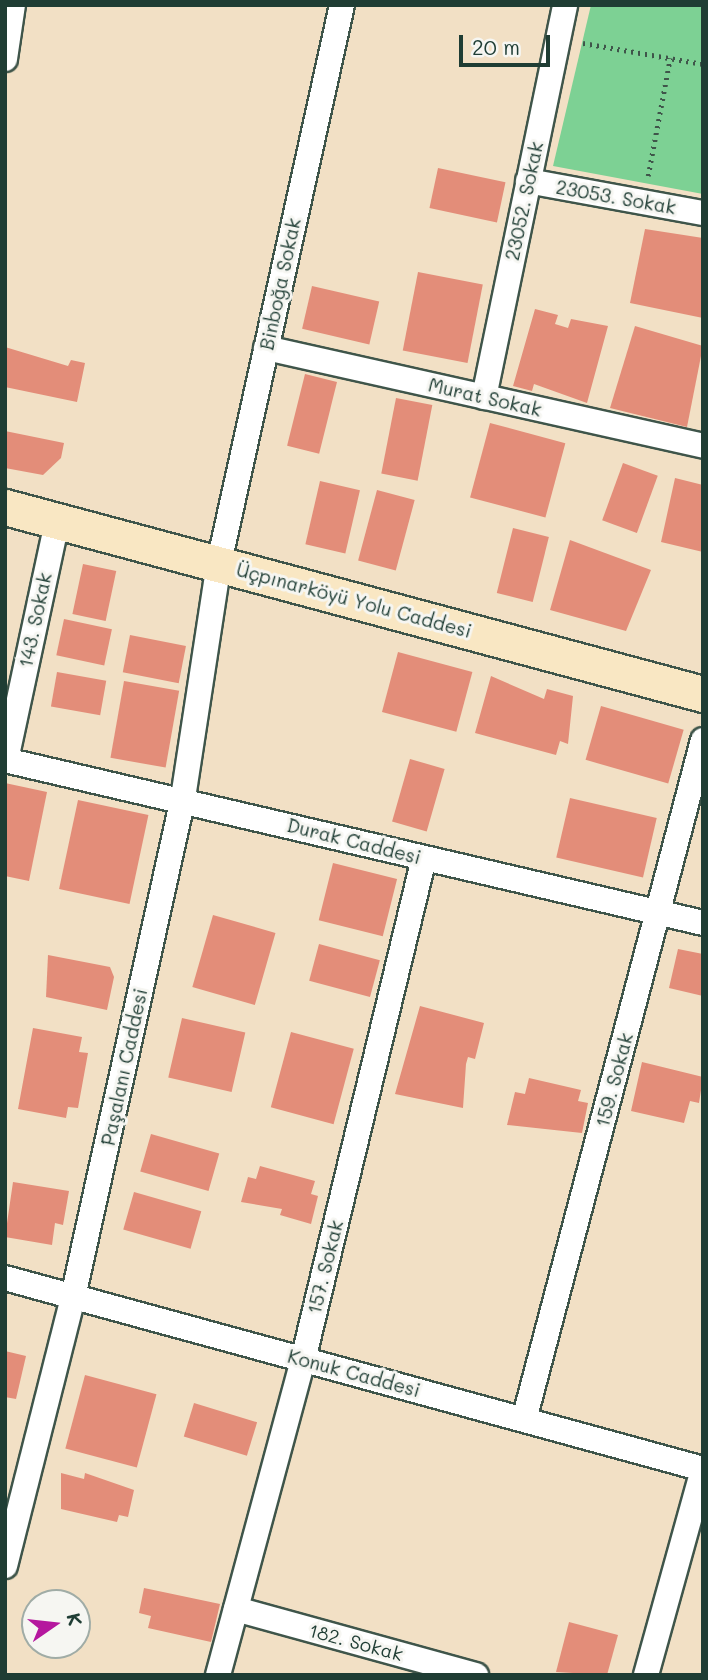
<!DOCTYPE html>
<meta charset="utf-8">
<style>
body{margin:0}
#map{position:relative;width:708px;height:1680px;overflow:hidden;background:#f2e0c5;font-family:Mali,sans-serif}
div>[style]{position:absolute}
.green>*{inset:0;background:#7dd194}
.building>*{inset:0;background:#e38d79;transform-origin:0 0}
.path>*{height:4.5px;margin-top:-2.25px;transform-origin:0;background:repeating-linear-gradient(90deg,#3f554a 0 2px,transparent 0 7px)}
.roads{filter:drop-shadow(2px 0 #3f554a) drop-shadow(-2px 0 #3f554a) drop-shadow(0 2px #3f554a) drop-shadow(0 -2px #3f554a)}
.minor>*{height:24px;margin:-12px;padding:0 12px;transform-origin:12px;border-radius:12px;background:#fff}
.secondary>*{height:35px;margin:-17.5px;padding:0 17.5px;transform-origin:17.5px;border-radius:17.5px;background:#f9e7c3}
span{translate:-50% -50%;white-space:nowrap;text-align:center;line-height:1.15;-webkit-text-stroke:6px #f6f6f2;paint-order:stroke}
.street-label{font-size:19px;color:#1f3d34}
.frame{position:absolute;inset:0;border:7px solid #1f3d34;pointer-events:none}
.north{position:absolute;left:21px;top:1589px;width:70px;height:70px;box-sizing:border-box;background:#f6f6f2;border:2px solid #a0aca6;border-radius:50%;rotate:76deg;font-size:19px;font-weight:700;line-height:28px;text-align:center;color:#1f3d34}
.north::after{content:'';display:block;margin:auto;width:24px;height:32px;background:#b5179e;clip-path:polygon(50% 0,100% 100%,50% 72%,0 100%)}
.scale{position:absolute;left:459px;top:35px;width:91px;height:32px;box-sizing:border-box;border:4px solid #1f3d34;border-top:0;padding-left:9px;font-size:21px;line-height:24px;white-space:nowrap;color:#1f3d34;-webkit-text-stroke:5px #f6f6f2;paint-order:stroke}
</style>
<div id="map">
<div class="green">
<i style="clip-path:polygon(591px 5px,703px 5px,703px 194px,553px 166px)"></i>
</div>
<div class="building">
<i style="left:438px;top:168px;width:69px;height:41px;rotate:12deg"></i>
<i style="clip-path:polygon(645px 229px,703px 238px,703px 318px,630px 303px)"></i>
<i style="left:418px;top:272px;width:66px;height:80px;rotate:11deg"></i>
<i style="left:312px;top:286px;width:69px;height:44px;rotate:13deg"></i>
<i style="clip-path:polygon(535px 309px,558px 315px,555px 324px,568px 328px,571px 319px,608px 326px,587px 403px,534px 384px,532px 391px,513px 386px)"></i>
<i style="clip-path:polygon(635px 326px,703px 346px,687px 427px,610px 408px)"></i>
<i style="clip-path:polygon(5px 347px,68px 366px,71px 360px,85px 363px,77px 402px,5px 387px)"></i>
<i style="left:305px;top:374px;width:33px;height:74px;rotate:14deg"></i>
<i style="left:396px;top:398px;width:37px;height:77px;rotate:11deg"></i>
<i style="left:490px;top:423px;width:78px;height:77px;rotate:15deg"></i>
<i style="clip-path:polygon(5px 431px,64px 443px,61px 458px,43px 475px,5px 468px)"></i>
<i style="left:623px;top:463px;width:37px;height:61px;rotate:20deg"></i>
<i style="clip-path:polygon(675px 478px,703px 485px,703px 552px,661px 542px)"></i>
<i style="left:320px;top:481px;width:41px;height:65px;rotate:13deg"></i>
<i style="left:377px;top:490px;width:39px;height:73px;rotate:15deg"></i>
<i style="left:513px;top:528px;width:37px;height:67px;rotate:14deg"></i>
<i style="clip-path:polygon(570px 540px,651px 570px,626px 631px,550px 610px)"></i>
<i style="left:83px;top:564px;width:34px;height:51px;rotate:12deg"></i>
<i style="left:64px;top:619px;width:49px;height:37px;rotate:12deg"></i>
<i style="left:130px;top:635px;width:57px;height:38px;rotate:11deg"></i>
<i style="left:398px;top:652px;width:77px;height:62px;rotate:15deg"></i>
<i style="left:57px;top:672px;width:50px;height:35px;rotate:10deg"></i>
<i style="clip-path:polygon(491px 676px,544px 699px,547px 689px,573px 696px,568px 744px,560px 741px,556px 755px,475px 733px)"></i>
<i style="left:124px;top:681px;width:56px;height:78px;rotate:10deg"></i>
<i style="left:601px;top:706px;width:86px;height:56px;rotate:16deg"></i>
<i style="left:410px;top:759px;width:36px;height:65px;rotate:16deg"></i>
<i style="clip-path:polygon(5px 783px,47px 792px,29px 881px,5px 876px)"></i>
<i style="left:570px;top:798px;width:89px;height:61px;rotate:13deg"></i>
<i style="left:78px;top:800px;width:72px;height:91px;rotate:12deg"></i>
<i style="left:333px;top:863px;width:66px;height:59px;rotate:14deg"></i>
<i style="left:213px;top:915px;width:65px;height:75px;rotate:16deg"></i>
<i style="left:319px;top:944px;width:63px;height:38px;rotate:15deg"></i>
<i style="clip-path:polygon(678px 949px,703px 954px,703px 996px,669px 988px)"></i>
<i style="clip-path:polygon(48px 955px,110px 967px,114px 977px,107px 1010px,46px 997px)"></i>
<i style="clip-path:polygon(420px 1006px,484px 1023px,475px 1059px,468px 1057px,466px 1064px,463px 1108px,395px 1094px)"></i>
<i style="left:182px;top:1018px;width:65px;height:61px;rotate:13deg"></i>
<i style="clip-path:polygon(33px 1028px,82px 1037px,79px 1052px,88px 1053px,78px 1108px,68px 1107px,66px 1118px,18px 1109px)"></i>
<i style="left:291px;top:1032px;width:65px;height:78px;rotate:15deg"></i>
<i style="clip-path:polygon(642px 1062px,703px 1077px,699px 1103px,690px 1101px,684px 1123px,631px 1111px)"></i>
<i style="clip-path:polygon(529px 1078px,581px 1090px,578px 1101px,588px 1103px,582px 1133px,507px 1125px,515px 1092px,525px 1094px)"></i>
<i style="left:151px;top:1134px;width:71px;height:39px;rotate:16deg"></i>
<i style="clip-path:polygon(260px 1166px,315px 1181px,311px 1194px,318px 1196px,311px 1224px,280px 1215px,282px 1209px,241px 1202px,248px 1177px,256px 1179px)"></i>
<i style="clip-path:polygon(13px 1182px,69px 1191px,63px 1225px,55px 1223px,52px 1245px,5px 1237px)"></i>
<i style="left:134px;top:1192px;width:70px;height:39px;rotate:16deg"></i>
<i style="clip-path:polygon(5px 1351px,26px 1356px,16px 1399px,5px 1397px)"></i>
<i style="left:85px;top:1375px;width:74px;height:76px;rotate:15deg"></i>
<i style="left:194px;top:1403px;width:66px;height:35px;rotate:17deg"></i>
<i style="clip-path:polygon(61px 1473px,84px 1479px,85px 1473px,134px 1490px,128px 1517px,119px 1515px,117px 1522px,61px 1509px)"></i>
<i style="clip-path:polygon(144px 1588px,220px 1604px,211px 1642px,148px 1628px,151px 1616px,139px 1613px)"></i>
<i style="clip-path:polygon(569px 1622px,618px 1635px,607px 1675px,556px 1672px)"></i>
</div>
<div class="path">
<i style="left:583px;top:43px;width:122px;rotate:9.9deg"></i>
<i style="left:648px;top:176px;width:120px;rotate:-79.4deg"></i>
</div>
<div class="roads">
<div class="minor">
<i style="left:5px;top:59px;width:55px;rotate:-81.6deg"></i>
<i style="left:528px;top:181px;width:178px;rotate:10.4deg"></i>
<i style="left:266px;top:348px;width:448px;rotate:12.6deg"></i>
<i style="left:484px;top:397px;width:400px;rotate:-78.3deg"></i>
<i style="left:5px;top:760px;width:717px;rotate:13.14deg"></i>
<i style="left:6px;top:760px;width:243px;rotate:-77.9deg"></i>
<i style="left:5px;top:1278px;width:724px;rotate:15.3deg"></i>
<i style="left:524px;top:1420px;width:703px;rotate:-75.25deg"></i>
<i style="left:5px;top:1566px;width:277px;rotate:-75.8deg"></i>
<i style="left:73px;top:1297px;width:511px;rotate:-77.57deg"></i>
<i style="left:183px;top:798px;width:238px;rotate:-81.3deg"></i>
<i style="left:219px;top:563px;width:571px;rotate:-77.57deg"></i>
<i style="left:236px;top:1609px;width:249px;rotate:15.4deg"></i>
<i style="left:218px;top:1675px;width:326px;rotate:-74.9deg"></i>
<i style="left:303px;top:1360px;width:516px;rotate:-76.45deg"></i>
<i style="left:646px;top:1675px;width:213px;rotate:-74.5deg"></i>
</div>
<div class="secondary">
<i style="left:5px;top:507px;width:723px;rotate:15deg"></i>
</div>
</div>
<div class="street-label">
<span style="left:616px;top:197px;rotate:10deg">23053. Sokak</span>
<span style="left:524px;top:201px;rotate:-78deg">23052. Sokak</span>
<span style="left:280px;top:284px;rotate:-78deg">Binboğa Sokak</span>
<span style="left:485px;top:397px;rotate:13deg">Murat Sokak</span>
<span style="left:354px;top:600px;rotate:15deg">Üçpınarköyü Yolu Caddesi</span>
<span style="left:35px;top:620px;rotate:-78deg">143. Sokak</span>
<span style="left:354px;top:841px;rotate:14deg">Durak Caddesi</span>
<span style="left:124px;top:1067px;rotate:-78deg">Paşalanı Caddesi</span>
<span style="left:614px;top:1080px;rotate:-75deg">159. Sokak</span>
<span style="left:325px;top:1267px;rotate:-76deg">157. Sokak</span>
<span style="left:354px;top:1373px;rotate:15deg">Konuk Caddesi</span>
<span style="left:356px;top:1642px;rotate:15deg">182. Sokak</span>
</div>
<div class="frame"></div>
<div class="north">K</div>
<div class="scale">20 m</div>
</div>
